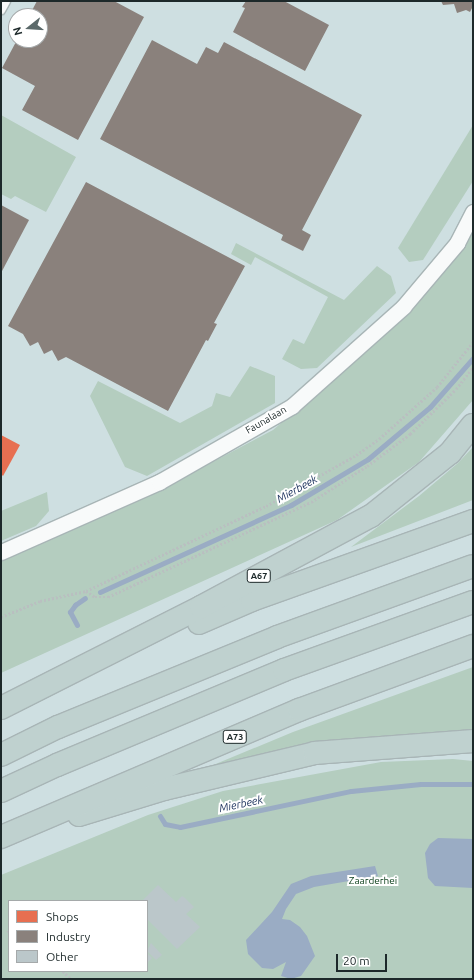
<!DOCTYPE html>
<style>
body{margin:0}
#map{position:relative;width:474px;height:980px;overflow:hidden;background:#cedfe1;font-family:Ubuntu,sans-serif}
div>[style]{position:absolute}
.green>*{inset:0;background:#b4cdbf}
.water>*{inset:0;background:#9aacc4}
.shops>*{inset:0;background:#e76f51}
.industry>*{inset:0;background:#8a817c}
.stream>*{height:5px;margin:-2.5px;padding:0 2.5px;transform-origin:2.5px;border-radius:2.5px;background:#9aacc4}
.building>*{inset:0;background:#bbc7ca}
.path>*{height:2.5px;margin-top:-1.25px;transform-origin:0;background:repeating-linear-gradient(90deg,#b9bfc0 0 2px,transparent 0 4px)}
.roads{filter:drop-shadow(1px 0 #a8b5b6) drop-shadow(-1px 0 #a8b5b6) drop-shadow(0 1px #a8b5b6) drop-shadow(0 -1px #a8b5b6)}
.lane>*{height:7px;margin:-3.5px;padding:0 3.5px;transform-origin:3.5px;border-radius:3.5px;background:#f8fafa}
.street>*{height:15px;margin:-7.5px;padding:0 7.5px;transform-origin:7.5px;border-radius:7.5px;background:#f8fafa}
.highway>*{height:22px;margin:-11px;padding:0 11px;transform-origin:11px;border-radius:11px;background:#bfd1cf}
span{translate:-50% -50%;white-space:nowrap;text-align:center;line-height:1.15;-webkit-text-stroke:4px #fff;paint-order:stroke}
.shield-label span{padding:1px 3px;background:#fff;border:1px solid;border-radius:3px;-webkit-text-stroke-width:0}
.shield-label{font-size:9px;color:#1d292a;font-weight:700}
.street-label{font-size:10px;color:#1d292a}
.park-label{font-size:10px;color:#033812}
.water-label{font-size:11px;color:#182e5a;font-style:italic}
.frame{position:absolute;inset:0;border:2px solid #1d292a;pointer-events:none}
.legend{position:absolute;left:8px;top:900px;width:140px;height:72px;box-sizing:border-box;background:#fff;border:1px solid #a5a9aa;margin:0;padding:5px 7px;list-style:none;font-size:12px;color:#1d292a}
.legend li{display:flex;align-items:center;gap:8px;height:20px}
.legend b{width:20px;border:1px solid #a5a9aa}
.north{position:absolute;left:8px;top:8px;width:40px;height:40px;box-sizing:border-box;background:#fff;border:1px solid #a5a9aa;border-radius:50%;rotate:253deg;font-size:11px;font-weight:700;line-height:16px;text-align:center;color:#1d292a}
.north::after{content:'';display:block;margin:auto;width:14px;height:18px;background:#5b696a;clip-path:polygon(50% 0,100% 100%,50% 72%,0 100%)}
.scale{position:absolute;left:336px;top:954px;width:51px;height:18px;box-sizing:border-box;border:2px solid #1d292a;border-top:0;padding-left:5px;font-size:12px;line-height:14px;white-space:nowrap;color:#1d292a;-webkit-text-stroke:3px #fff;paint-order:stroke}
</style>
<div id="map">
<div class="green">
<i style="clip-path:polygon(1px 115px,76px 157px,46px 212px,15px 196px,11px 199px,1px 194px)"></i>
<i style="clip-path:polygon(473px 125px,473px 181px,423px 260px,409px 262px,398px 248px)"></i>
<i style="clip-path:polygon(473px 225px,473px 400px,419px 462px,337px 520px,1px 673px,1px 560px,188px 475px,273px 430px,395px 326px,465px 240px)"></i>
<i style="clip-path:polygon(236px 243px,344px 300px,377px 266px,391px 276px,396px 293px,317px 368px,301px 369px,282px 359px,293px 339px,304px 344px,328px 297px,255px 257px,251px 265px,231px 254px)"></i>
<i style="clip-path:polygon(250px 366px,275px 376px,275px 403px,147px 476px,125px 467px,90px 396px,98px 381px,180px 423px,212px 406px,216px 393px,230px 397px)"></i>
<i style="clip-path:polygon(473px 447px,473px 500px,351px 547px,419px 496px,458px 463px)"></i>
<i style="clip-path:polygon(47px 492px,49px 511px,36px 526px,1px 541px,1px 511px)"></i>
<i style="clip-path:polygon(473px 667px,473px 731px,287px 751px,177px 780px,293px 732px)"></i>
<i style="clip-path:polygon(evenodd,453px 759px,473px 761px,473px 979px,1px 979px,1px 875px,148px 815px,223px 791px,381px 762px,453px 759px,9px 901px,147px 901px,147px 971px,9px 971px,9px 901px)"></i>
</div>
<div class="water">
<i style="clip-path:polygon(438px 838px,473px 839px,473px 888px,435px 886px,428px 878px,425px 853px,430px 844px)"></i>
<i style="clip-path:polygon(375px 866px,378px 876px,314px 887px,296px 894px,286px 909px,282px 919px,290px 920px,300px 927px,307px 936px,315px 956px,301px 976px,291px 979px,281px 976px,286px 962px,273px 969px,262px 968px,248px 954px,246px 940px,272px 912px,291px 884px,311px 876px)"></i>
</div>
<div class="shops">
<i style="clip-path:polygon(1px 435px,20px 445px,3px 476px,1px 474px)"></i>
</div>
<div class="industry">
<i style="clip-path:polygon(37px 1px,114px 1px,144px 17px,78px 140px,22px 110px,35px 86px,2px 68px,17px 40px,40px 40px,40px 16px,29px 16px)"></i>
<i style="clip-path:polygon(246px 1px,284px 1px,329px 25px,305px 71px,233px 32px,245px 8px,242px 7px)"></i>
<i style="clip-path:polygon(441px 1px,473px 1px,473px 6px,470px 12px,466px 10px,457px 13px,454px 4px,443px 5px)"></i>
<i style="clip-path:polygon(152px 40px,197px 64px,206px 47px,218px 53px,224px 42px,362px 115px,302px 230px,311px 235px,303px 251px,281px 240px,283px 235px,100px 139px)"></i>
<i style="clip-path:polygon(86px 182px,245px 266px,214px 323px,217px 324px,208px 341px,206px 340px,168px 411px,66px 357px,58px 361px,52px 350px,44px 354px,38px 342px,30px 346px,23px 334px,8px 326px)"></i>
<i style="clip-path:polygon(1px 205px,29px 220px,1px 273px)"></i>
</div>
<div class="stream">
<i style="left:100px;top:592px;width:210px;rotate:-24.5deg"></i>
<i style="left:291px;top:505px;width:90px;rotate:-30.9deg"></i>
<i style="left:368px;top:459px;width:81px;rotate:-40deg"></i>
<i style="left:430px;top:407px;width:65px;rotate:-48.7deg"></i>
<i style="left:77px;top:625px;width:15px;rotate:-118deg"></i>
<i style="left:70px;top:612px;width:9px;rotate:-54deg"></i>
<i style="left:75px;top:605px;width:12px;rotate:-35deg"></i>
<i style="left:160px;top:816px;width:9px;rotate:58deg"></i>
<i style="left:165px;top:824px;width:15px;rotate:11deg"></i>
<i style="left:180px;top:827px;width:175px;rotate:-11.9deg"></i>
<i style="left:351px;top:791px;width:70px;rotate:-5.7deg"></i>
<i style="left:421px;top:784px;width:52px"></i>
</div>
<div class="building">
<i style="clip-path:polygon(158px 885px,176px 902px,182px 896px,185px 898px,194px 907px,186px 914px,200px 927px,177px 949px,147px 919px,147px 901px,142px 901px)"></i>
<i style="clip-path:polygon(151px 943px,162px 955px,156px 960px,147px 951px)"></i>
<i style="clip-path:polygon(147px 953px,152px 958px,147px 963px)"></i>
</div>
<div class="path">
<i style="left:86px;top:591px;width:199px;rotate:-25.3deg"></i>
<i style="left:266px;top:506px;width:103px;rotate:-29.5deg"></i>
<i style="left:356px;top:455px;width:28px;rotate:-35deg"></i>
<i style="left:379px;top:439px;width:78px;rotate:-41.9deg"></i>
<i style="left:437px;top:387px;width:58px;rotate:-51.3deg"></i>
<i style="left:1px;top:617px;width:42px;rotate:-22.3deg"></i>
<i style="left:40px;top:601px;width:47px;rotate:-12.3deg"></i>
<i style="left:86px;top:591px;width:11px;rotate:34deg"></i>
<i style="left:95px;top:597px;width:13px"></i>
<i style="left:108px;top:597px;width:224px;rotate:-25.1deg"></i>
<i style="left:311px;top:502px;width:67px;rotate:-32.7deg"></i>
<i style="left:367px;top:466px;width:54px;rotate:-36.7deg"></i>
<i style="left:410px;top:434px;width:64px;rotate:-44.4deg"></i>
<i style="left:456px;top:389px;width:28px;rotate:-52deg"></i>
<i style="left:8px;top:930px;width:2px;rotate:63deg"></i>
<i style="left:63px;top:971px;width:11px;rotate:45deg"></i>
</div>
<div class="roads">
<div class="lane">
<i style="left:1px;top:10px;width:10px;rotate:-61deg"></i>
</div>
<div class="street">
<i style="left:1px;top:552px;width:173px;rotate:-23.9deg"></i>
<i style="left:159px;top:482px;width:153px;rotate:-29.7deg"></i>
<i style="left:292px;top:406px;width:149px;rotate:-41.7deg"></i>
<i style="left:403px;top:307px;width:84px;rotate:-49.8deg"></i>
<i style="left:457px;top:243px;width:35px;rotate:-63deg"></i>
</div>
<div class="highway">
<i style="left:199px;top:623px;width:58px;rotate:-23.5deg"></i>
<i style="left:252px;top:600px;width:235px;rotate:-19.7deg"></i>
<i style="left:1px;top:708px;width:224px;rotate:-26.8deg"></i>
<i style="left:201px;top:607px;width:193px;rotate:-28.2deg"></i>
<i style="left:371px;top:516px;width:101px;rotate:-38.6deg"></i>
<i style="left:450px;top:453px;width:36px;rotate:-51deg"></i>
<i style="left:1px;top:755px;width:64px;rotate:-26.2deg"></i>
<i style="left:58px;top:727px;width:237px;rotate:-22.3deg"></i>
<i style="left:277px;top:637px;width:208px;rotate:-19.9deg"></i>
<i style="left:1px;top:791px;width:62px;rotate:-24.9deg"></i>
<i style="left:57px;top:765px;width:246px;rotate:-22.7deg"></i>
<i style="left:284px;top:670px;width:201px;rotate:-19.8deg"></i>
<i style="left:79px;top:815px;width:89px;rotate:-17deg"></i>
<i style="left:164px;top:789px;width:155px;rotate:-13.4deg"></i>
<i style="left:315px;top:753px;width:158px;rotate:-4.3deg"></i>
<i style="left:1px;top:837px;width:324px;rotate:-23.1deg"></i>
<i style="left:299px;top:710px;width:185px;rotate:-20.2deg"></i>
</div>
</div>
<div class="shield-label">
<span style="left:259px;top:576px">A67</span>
<span style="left:235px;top:737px">A73</span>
</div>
<div class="street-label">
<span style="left:266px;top:420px;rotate:-30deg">Faunalaan</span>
</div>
<div class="park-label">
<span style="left:373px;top:881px">Zaarderhei</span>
</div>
<div class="water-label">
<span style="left:297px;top:489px;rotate:-29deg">Mierbeek</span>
<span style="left:241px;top:804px;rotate:-12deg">Mierbeek</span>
</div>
<div class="frame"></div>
<ul class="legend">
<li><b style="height:11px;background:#e76f51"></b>Shops</li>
<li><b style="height:11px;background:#8a817c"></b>Industry</li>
<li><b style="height:11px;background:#bbc7ca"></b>Other</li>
</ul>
<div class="north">N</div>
<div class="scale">20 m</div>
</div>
